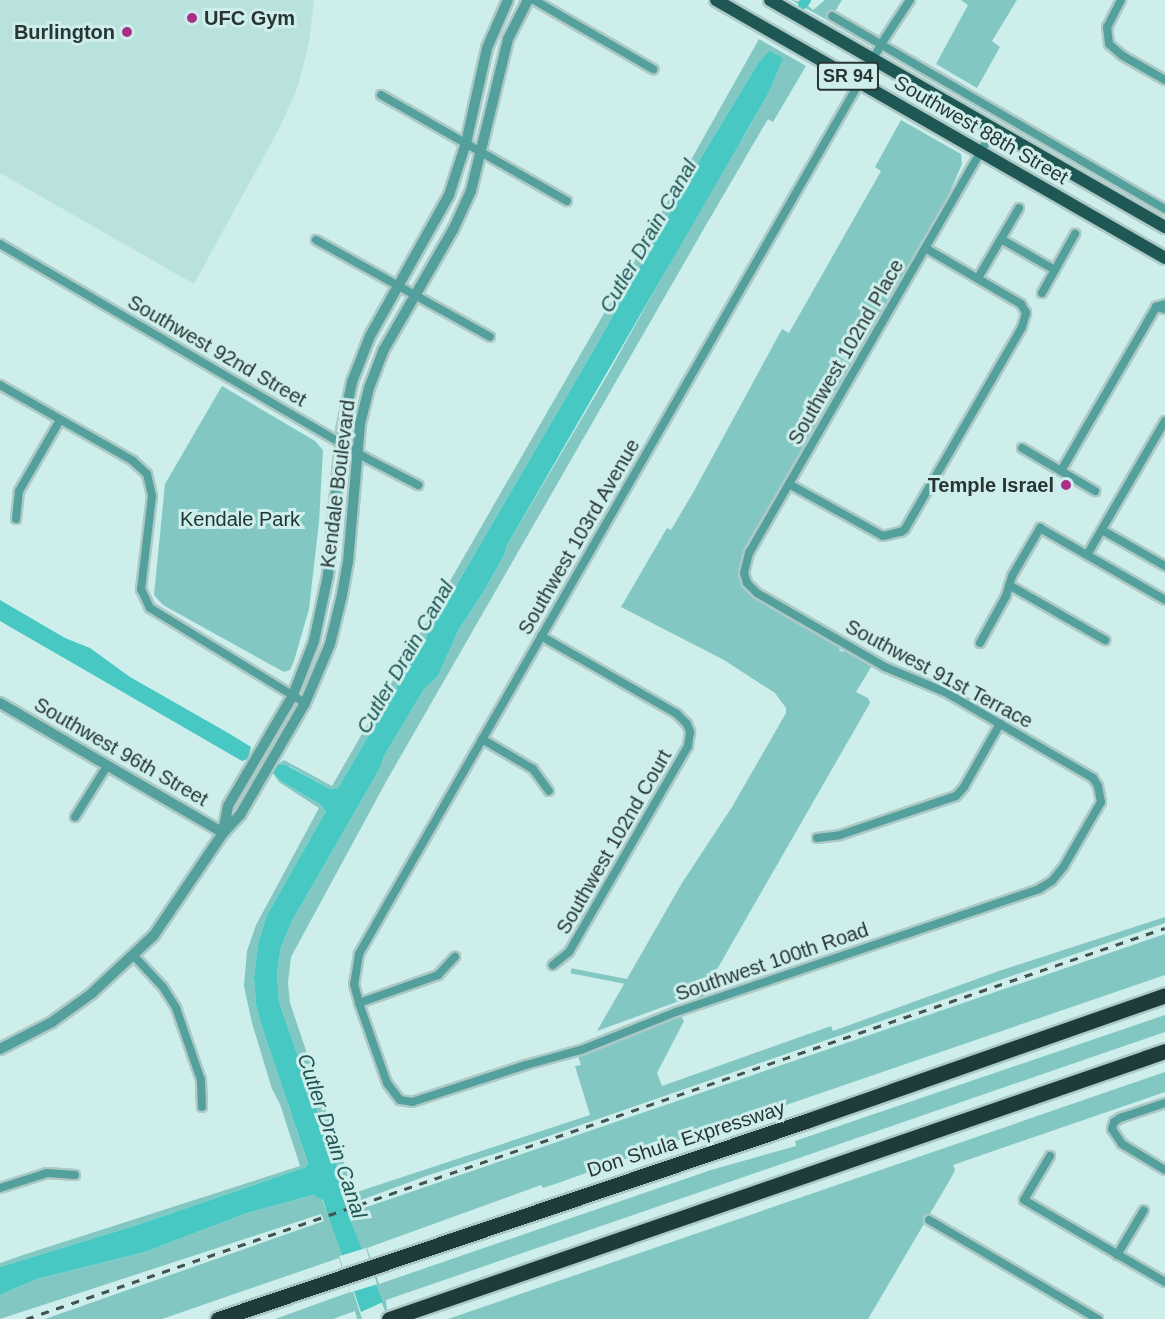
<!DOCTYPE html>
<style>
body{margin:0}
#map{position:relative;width:1165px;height:1319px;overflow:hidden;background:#cdeeeb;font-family:Arial,sans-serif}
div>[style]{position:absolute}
.built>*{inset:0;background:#b9e2df}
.green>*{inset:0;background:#83c7c3;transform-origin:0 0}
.water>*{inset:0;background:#48c8c3}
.pier>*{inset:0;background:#cdeeeb;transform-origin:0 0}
.canal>*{height:10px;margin:-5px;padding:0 5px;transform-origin:5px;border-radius:5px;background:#48c8c3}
.roads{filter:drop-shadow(2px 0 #acc9c6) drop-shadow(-2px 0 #acc9c6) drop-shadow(0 2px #acc9c6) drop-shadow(0 -2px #acc9c6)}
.minor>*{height:8px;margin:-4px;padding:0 4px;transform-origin:4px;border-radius:4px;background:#53a09d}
.tertiary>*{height:10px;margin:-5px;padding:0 5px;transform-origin:5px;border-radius:5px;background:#53a09d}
.primary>*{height:12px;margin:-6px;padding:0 6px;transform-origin:6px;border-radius:6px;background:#1f5755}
.motorway>*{height:15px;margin:-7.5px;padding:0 7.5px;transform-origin:7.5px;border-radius:7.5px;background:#1f3b3a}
.rail>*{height:3px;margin-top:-1.5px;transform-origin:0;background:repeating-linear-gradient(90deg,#435352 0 8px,transparent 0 16px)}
.dots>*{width:16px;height:16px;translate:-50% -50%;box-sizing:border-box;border:3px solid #cdeeeb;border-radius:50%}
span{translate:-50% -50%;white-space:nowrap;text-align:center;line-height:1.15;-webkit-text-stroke:6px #cdeeeb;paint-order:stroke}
.shield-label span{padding:2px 4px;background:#cdeeeb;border:2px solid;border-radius:4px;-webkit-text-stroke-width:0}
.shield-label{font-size:18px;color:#283534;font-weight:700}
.poi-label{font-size:20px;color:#283534;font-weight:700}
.left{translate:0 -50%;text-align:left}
.right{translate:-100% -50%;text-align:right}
.street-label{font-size:20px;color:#283534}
.park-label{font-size:20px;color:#203635}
.water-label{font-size:21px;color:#1f5452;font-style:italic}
</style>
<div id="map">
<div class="built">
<i style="clip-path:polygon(0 0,314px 0,309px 43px,298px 86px,280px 127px,194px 284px,0 173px)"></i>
</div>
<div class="green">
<i style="clip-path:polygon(791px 0,804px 2px,813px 10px,825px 0,842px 0,829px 21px)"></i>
<i style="clip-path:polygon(961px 0,1017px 0,992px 41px,1000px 47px,977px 88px,936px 64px,968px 5px)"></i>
<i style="clip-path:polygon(759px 39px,806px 66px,773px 122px,768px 119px,706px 225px,387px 780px,291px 957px,288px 983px,290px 1003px,354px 1193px,590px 1115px,575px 1066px,581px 1065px,578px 1056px,681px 1016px,684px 1021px,657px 1073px,662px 1086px,831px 1026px,833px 1031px,999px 971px,1165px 917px,1165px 923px,543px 1138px,429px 1175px,353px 1203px,355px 1211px,1165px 934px,1165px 975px,719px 1128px,707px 1130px,558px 1183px,543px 1188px,541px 1185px,367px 1248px,379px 1284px,711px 1170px,796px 1146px,795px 1141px,1165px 1015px,1165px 1032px,386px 1300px,388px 1319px,348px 1214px,341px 1178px,279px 1002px,277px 973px,281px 947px,292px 921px,380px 768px,384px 756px,424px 689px,438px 676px,459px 629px,484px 591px,505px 553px,506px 547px,608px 374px,715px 182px,747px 131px,768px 94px,781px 61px,757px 65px,693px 171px,596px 346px,338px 788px,330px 789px,289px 766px,277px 765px,284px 760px,332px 786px,633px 263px)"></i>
<i style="clip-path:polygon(901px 120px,961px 154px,962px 164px,945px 203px,743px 555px,739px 571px,743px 586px,755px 597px,841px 646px,839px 650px,843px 652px,845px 648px,873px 664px,856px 692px,868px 698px,870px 703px,704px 992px,597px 1031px,682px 883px,732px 807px,786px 713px,786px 708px,775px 693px,724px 660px,621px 607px,667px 528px,671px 530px,694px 491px,782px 329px,789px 333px,881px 171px,875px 167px)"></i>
<i style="clip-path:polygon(222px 386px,315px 441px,323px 450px,319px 522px,309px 609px,294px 661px,290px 670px,284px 672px,163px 605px,154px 595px,165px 484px)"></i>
<i style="clip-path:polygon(272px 772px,281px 781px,321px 805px,326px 811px,267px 915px,258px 944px,254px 977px,256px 1005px,261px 1024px,308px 1163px,306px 1167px,137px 1225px,0 1267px,0 1263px,26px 1254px,300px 1166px,280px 1104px,272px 1089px,252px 1023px,244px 986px,247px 951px,256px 925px,319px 808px,279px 782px)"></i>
<i style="left:704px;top:994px;width:5px;height:135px;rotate:101deg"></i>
<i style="clip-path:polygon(1165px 1072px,1165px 1092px,953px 1165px,955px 1170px,951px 1178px,868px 1319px,448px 1319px)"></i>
<i style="clip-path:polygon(313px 1195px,321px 1197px,330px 1219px,362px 1319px,357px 1319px,355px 1311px,333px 1319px,275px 1319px,350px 1292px,339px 1258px,162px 1319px,45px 1319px,324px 1221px,321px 1214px,0 1319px,0 1295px,37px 1279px,145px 1252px,247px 1213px)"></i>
</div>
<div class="water">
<i style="clip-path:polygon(769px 51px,783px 58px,768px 94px,506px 547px,505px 553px,484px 591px,459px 629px,438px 676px,424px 689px,384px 756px,380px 768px,292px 921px,281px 947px,277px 973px,279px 1002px,341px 1178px,348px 1214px,383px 1302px,361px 1312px,323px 1200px,313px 1195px,247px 1213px,145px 1252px,37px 1279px,0 1295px,0 1267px,137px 1225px,306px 1167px,308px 1163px,261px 1024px,256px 1005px,254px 977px,258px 944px,267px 915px,326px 811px,321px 805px,281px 781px,272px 772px,277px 765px,286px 765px,330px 789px,338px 788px,596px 346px,693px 171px,757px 65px)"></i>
<i style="clip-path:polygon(0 600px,65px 638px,90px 648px,130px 677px,230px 734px,251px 747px,248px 759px,242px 761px,0 621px)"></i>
</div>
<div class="pier">
<i style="left:366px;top:1248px;width:38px;height:28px;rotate:73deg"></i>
</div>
<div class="canal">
<i style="left:803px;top:4px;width:5px;rotate:-53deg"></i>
</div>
<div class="roads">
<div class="minor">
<i style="left:534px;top:0;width:138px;rotate:30.1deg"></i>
<i style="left:910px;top:0;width:45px;rotate:123.3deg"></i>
<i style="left:885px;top:38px;width:1056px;rotate:119.87deg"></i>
<i style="left:359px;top:954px;width:30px;rotate:99deg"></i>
<i style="left:354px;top:984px;width:20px;rotate:75deg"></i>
<i style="left:359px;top:1003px;width:85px;rotate:70.7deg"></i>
<i style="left:387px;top:1083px;width:21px;rotate:53deg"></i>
<i style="left:400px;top:1100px;width:12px;rotate:9deg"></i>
<i style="left:412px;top:1102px;width:120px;rotate:-18deg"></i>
<i style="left:526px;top:1065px;width:57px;rotate:-15.3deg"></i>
<i style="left:581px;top:1050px;width:102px;rotate:-21.8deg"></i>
<i style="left:676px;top:1012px;width:383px;rotate:-18.7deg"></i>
<i style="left:1039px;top:889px;width:15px;rotate:-32deg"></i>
<i style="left:1052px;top:881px;width:19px;rotate:-51deg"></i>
<i style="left:1064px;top:866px;width:74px;rotate:-60deg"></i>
<i style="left:1101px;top:802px;width:16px;rotate:-101deg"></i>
<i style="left:1098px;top:786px;width:9px;rotate:-122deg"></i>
<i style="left:1093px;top:778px;width:171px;rotate:-149.8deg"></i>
<i style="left:945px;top:692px;width:65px;rotate:-157.4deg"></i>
<i style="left:885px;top:667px;width:148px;rotate:-150deg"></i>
<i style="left:757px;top:593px;width:14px;rotate:-135deg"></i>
<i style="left:747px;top:583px;width:10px;rotate:-107deg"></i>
<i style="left:744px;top:573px;width:21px;rotate:-76deg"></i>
<i style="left:749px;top:553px;width:491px;rotate:-60deg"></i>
<i style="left:1121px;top:0;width:30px;rotate:117deg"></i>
<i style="left:1107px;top:27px;width:17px;rotate:83deg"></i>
<i style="left:1109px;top:44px;width:18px;rotate:41deg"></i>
<i style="left:1123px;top:56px;width:48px;rotate:29.7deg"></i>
<i style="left:832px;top:16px;width:385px;rotate:30.1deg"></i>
<i style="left:381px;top:95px;width:214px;rotate:29.7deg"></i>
<i style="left:1001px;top:239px;width:62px;rotate:29.9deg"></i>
<i style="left:316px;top:240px;width:199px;rotate:29.1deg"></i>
<i style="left:0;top:244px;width:424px;rotate:30.3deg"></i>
<i style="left:366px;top:458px;width:59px;rotate:27.4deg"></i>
<i style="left:978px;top:278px;width:81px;rotate:-59.6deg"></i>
<i style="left:1042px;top:293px;width:68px;rotate:-60.8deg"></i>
<i style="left:1165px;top:304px;width:9px;rotate:162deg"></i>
<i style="left:1156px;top:307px;width:9px;rotate:13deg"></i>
<i style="left:0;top:385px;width:153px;rotate:29.7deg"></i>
<i style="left:133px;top:461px;width:19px;rotate:43deg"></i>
<i style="left:147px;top:474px;width:23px;rotate:77deg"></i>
<i style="left:152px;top:496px;width:94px;rotate:96.7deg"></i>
<i style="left:141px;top:589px;width:21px;rotate:65deg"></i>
<i style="left:150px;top:608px;width:182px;rotate:31.5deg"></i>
<i style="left:1022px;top:448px;width:85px;rotate:30.5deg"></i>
<i style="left:1061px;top:471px;width:190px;rotate:-59.9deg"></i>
<i style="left:789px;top:484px;width:107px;rotate:29deg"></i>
<i style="left:883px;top:536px;width:18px;rotate:-13deg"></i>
<i style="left:901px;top:532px;width:5px;rotate:-37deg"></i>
<i style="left:905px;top:529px;width:233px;rotate:-59.9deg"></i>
<i style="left:1022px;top:327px;width:15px;rotate:-74deg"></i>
<i style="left:1026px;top:313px;width:10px;rotate:-119deg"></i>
<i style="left:1021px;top:304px;width:111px;rotate:-149.7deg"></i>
<i style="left:16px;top:519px;width:28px;rotate:-84deg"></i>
<i style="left:19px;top:491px;width:82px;rotate:-60deg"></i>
<i style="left:1102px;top:530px;width:73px;rotate:29.7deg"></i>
<i style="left:1087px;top:555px;width:155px;rotate:-59.8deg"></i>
<i style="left:1009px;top:585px;width:111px;rotate:29.8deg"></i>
<i style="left:541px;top:636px;width:157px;rotate:29.8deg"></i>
<i style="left:677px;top:714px;width:14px;rotate:45deg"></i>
<i style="left:687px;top:724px;width:9px;rotate:69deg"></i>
<i style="left:690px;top:732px;width:14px;rotate:98deg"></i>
<i style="left:688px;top:746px;width:238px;rotate:120deg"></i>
<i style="left:569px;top:952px;width:21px;rotate:141deg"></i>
<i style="left:980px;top:643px;width:54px;rotate:-61deg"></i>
<i style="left:1006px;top:596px;width:21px;rotate:-73deg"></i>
<i style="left:1012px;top:576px;width:56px;rotate:-59.7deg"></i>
<i style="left:1040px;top:528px;width:144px;rotate:29.9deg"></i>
<i style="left:482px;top:739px;width:59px;rotate:30.5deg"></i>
<i style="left:533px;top:769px;width:27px;rotate:54deg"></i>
<i style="left:75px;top:817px;width:60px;rotate:-57.9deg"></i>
<i style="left:817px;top:838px;width:23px;rotate:-7deg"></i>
<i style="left:840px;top:835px;width:122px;rotate:-18.6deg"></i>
<i style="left:956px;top:796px;width:12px;rotate:-48deg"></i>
<i style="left:964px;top:787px;width:73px;rotate:-60.3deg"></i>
<i style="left:134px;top:956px;width:42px;rotate:46.9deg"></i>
<i style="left:163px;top:987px;width:25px;rotate:58deg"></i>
<i style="left:176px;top:1008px;width:76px;rotate:70.9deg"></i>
<i style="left:201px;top:1080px;width:27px;rotate:88deg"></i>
<i style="left:359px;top:1003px;width:84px;rotate:-19.5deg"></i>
<i style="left:438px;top:975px;width:25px;rotate:-47deg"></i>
<i style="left:1165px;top:1103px;width:47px;rotate:161.6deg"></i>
<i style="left:1120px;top:1118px;width:7px;rotate:146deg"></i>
<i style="left:1114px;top:1122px;width:7px;rotate:106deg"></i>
<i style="left:1112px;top:1129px;width:18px;rotate:56deg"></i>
<i style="left:1122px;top:1144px;width:50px;rotate:31.2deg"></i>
<i style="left:1050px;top:1156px;width:51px;rotate:120.6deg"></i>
<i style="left:1024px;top:1200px;width:163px;rotate:30.2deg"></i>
<i style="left:0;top:1188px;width:49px;rotate:-17.7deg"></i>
<i style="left:47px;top:1173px;width:28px;rotate:4deg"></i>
<i style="left:929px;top:1220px;width:196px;rotate:30.4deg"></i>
<i style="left:1117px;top:1255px;width:52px;rotate:-59deg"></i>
</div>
<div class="tertiary">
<i style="left:0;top:703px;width:258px;rotate:30.2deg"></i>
<i style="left:223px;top:832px;width:26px;rotate:-79deg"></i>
<i style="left:228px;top:806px;width:129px;rotate:-59.6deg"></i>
<i style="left:293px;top:695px;width:58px;rotate:-68.7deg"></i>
<i style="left:314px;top:641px;width:67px;rotate:-78deg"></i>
<i style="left:328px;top:575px;width:145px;rotate:-84.4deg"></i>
<i style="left:342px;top:431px;width:50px;rotate:-78.5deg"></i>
<i style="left:352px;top:382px;width:49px;rotate:-68.6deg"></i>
<i style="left:370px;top:336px;width:162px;rotate:-60.7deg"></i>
<i style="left:449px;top:195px;width:55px;rotate:-71.9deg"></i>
<i style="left:466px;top:143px;width:97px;rotate:-77.5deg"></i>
<i style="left:487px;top:48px;width:52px;rotate:-66.4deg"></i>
<i style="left:0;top:1049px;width:59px;rotate:-27.4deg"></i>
<i style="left:52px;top:1022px;width:48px;rotate:-35.7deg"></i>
<i style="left:91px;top:994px;width:86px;rotate:-43.1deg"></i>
<i style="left:154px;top:935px;width:123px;rotate:-55.9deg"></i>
<i style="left:223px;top:833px;width:25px;rotate:-47deg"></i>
<i style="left:240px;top:815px;width:129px;rotate:-59.9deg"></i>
<i style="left:305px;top:703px;width:64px;rotate:-67deg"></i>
<i style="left:330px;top:644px;width:50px;rotate:-76.2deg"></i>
<i style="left:342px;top:595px;width:34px;rotate:-80deg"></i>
<i style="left:348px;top:562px;width:139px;rotate:-85deg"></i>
<i style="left:360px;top:424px;width:37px;rotate:-76deg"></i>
<i style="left:369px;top:388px;width:40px;rotate:-69deg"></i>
<i style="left:383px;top:351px;width:140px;rotate:-60deg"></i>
<i style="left:453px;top:230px;width:43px;rotate:-65.2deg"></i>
<i style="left:471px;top:191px;width:156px;rotate:-76.3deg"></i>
<i style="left:508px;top:39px;width:44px;rotate:-62.9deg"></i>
</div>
<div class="primary">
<i style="left:716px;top:0;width:518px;rotate:29.88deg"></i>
<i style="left:770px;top:0;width:456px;rotate:29.9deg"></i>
</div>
<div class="motorway">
<i style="left:218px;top:1319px;width:620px;rotate:-18.61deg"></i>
<i style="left:806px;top:1121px;width:380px;rotate:-19.3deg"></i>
<i style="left:389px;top:1319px;width:821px;rotate:-19.05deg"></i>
</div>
</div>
<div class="rail">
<i style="left:26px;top:1319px;width:1204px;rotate:-18.95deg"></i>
</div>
<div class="dots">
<i style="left:192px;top:18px;background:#a93086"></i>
<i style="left:127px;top:32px;background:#a93086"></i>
<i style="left:1066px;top:485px;background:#a93086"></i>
</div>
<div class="shield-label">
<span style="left:848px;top:76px">SR 94</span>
</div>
<div class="poi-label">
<span class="left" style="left:204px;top:18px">UFC Gym</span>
<span class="right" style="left:115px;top:32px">Burlington</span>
<span class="right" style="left:1054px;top:485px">Temple Israel</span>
</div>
<div class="street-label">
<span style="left:981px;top:130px;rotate:30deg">Southwest 88th Street</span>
<span style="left:217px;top:351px;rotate:30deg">Southwest 92nd Street</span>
<span style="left:846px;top:352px;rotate:-60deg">Southwest 102nd Place</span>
<span style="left:338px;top:484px;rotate:-83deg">Kendale Boulevard</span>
<span style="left:579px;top:537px;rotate:-60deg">Southwest 103rd Avenue</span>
<span style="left:939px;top:674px;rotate:28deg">Southwest 91st Terrace</span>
<span style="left:121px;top:752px;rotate:30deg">Southwest 96th Street</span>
<span style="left:614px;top:842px;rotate:-60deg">Southwest 102nd Court</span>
<span style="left:772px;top:962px;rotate:-19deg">Southwest 100th Road</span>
<span style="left:686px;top:1139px;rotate:-18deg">Don Shula Expressway</span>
</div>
<div class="park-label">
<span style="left:240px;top:519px">Kendale Park</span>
</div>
<div class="water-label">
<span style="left:648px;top:236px;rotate:-60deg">Cutler Drain Canal</span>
<span style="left:405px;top:657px;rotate:-60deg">Cutler Drain Canal</span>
<span style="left:332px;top:1136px;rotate:71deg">Cutler Drain Canal</span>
</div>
</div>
